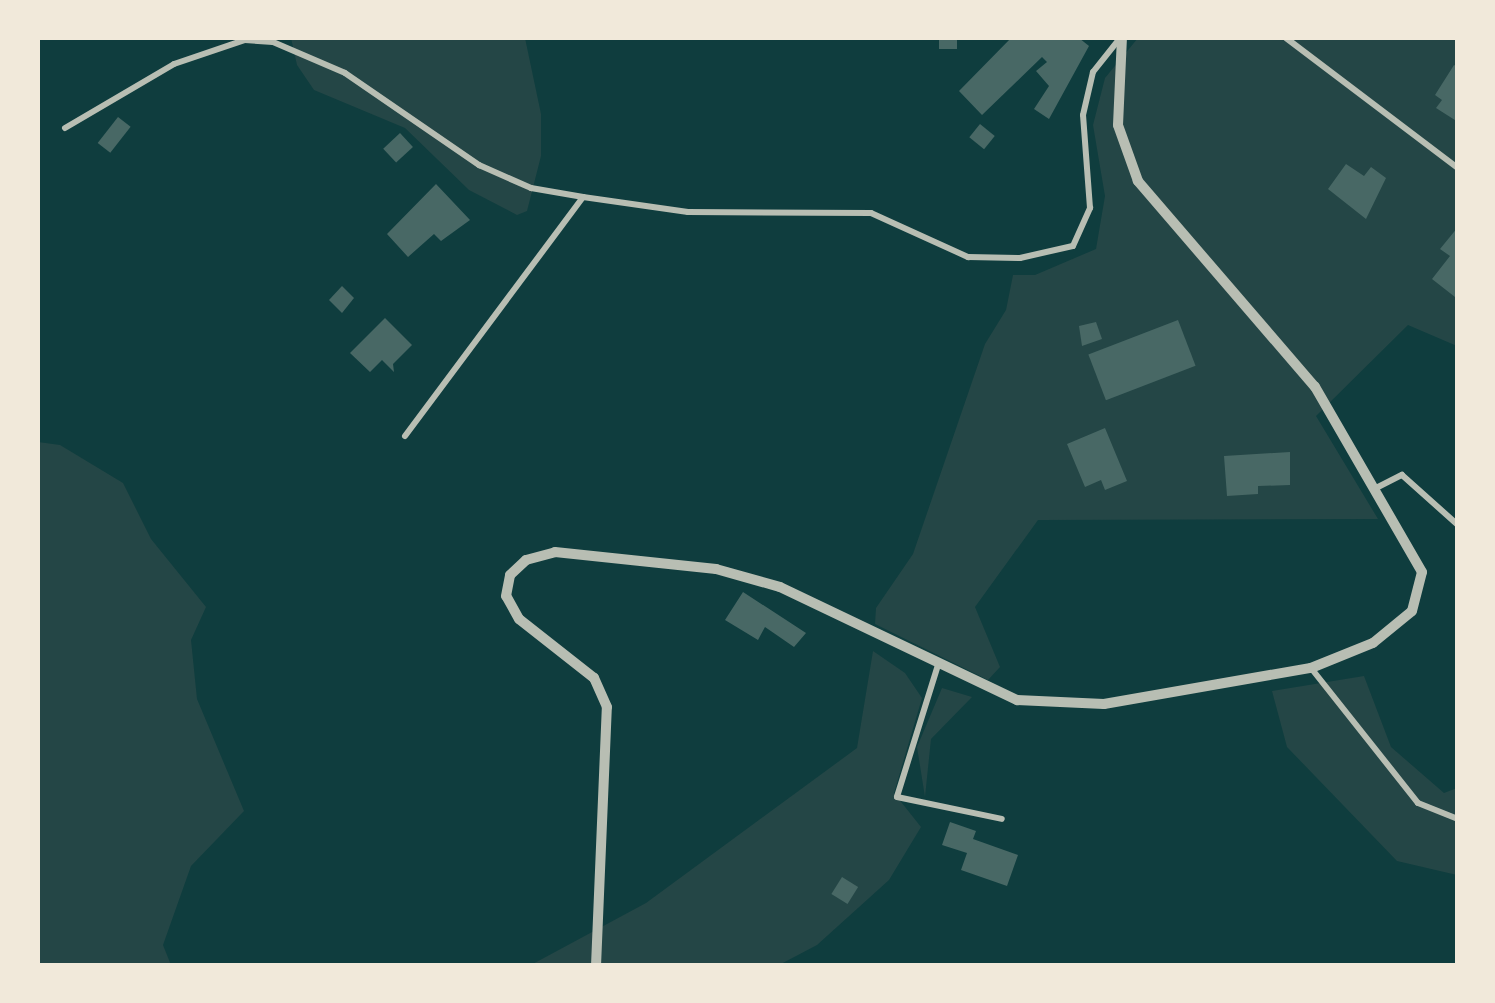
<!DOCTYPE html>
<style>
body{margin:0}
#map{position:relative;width:1495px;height:1003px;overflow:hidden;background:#0f3d3e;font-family:Roboto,sans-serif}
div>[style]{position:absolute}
.green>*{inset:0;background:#244646}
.building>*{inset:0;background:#486865;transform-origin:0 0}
.service>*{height:6px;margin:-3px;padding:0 3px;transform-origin:3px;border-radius:3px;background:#b8beb3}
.minor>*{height:10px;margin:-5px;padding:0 5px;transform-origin:5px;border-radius:5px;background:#b8beb3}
span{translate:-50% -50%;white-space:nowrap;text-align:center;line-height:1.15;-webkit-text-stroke:8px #f1e9da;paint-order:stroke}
.frame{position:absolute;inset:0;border:40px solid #f1e9da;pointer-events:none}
</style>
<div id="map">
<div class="green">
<i style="clip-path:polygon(291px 38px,525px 38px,541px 114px,541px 156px,527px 211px,517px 215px,469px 190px,405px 128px,314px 90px,297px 65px)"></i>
<i style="clip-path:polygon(1138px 38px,1457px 38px,1457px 346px,1408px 325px,1316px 416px,1378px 519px,1038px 520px,975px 607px,1000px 667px,988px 680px,875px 624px,876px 608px,913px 554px,985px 344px,1006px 310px,1013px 275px,1035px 275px,1096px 249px,1105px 196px,1093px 125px,1105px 78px)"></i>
<i style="clip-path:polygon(38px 442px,60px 445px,123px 483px,151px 539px,206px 607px,191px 640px,197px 699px,244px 811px,191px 866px,163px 945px,171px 965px,38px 965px)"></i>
<i style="clip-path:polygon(873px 651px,905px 673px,922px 698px,894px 793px,921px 827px,889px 880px,817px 945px,779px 965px,529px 966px,646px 903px,857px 748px)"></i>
<i style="clip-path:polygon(1364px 676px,1391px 747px,1444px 793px,1457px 788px,1457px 875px,1397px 861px,1287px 747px,1272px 691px)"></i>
<i style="clip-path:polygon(942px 688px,972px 697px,931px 739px,925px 797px,917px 747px)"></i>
</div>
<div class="building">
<i style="left:939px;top:38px;width:18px;height:11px"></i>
<i style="clip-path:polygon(1011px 38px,1079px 38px,1089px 46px,1049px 119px,1034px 109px,1049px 86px,1036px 71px,1047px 62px,1042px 57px,982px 115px,959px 91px)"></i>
<i style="clip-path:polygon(1454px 65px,1458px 67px,1458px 122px,1436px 108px,1442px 100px,1435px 95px)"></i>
<i style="left:118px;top:117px;width:16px;height:33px;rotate:38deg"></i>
<i style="left:980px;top:124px;width:19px;height:17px;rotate:39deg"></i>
<i style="left:400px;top:133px;width:19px;height:23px;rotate:47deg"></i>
<i style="clip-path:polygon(1346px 164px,1364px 176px,1371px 167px,1386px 178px,1366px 219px,1328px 189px)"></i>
<i style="clip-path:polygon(436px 184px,470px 220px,441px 241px,434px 234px,408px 257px,387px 234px)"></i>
<i style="clip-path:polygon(1458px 227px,1458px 294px,1455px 297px,1432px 279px,1450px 256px,1440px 249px)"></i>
<i style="clip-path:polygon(342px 286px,354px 298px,342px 313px,329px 300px)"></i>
<i style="clip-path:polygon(385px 318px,412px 345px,393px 364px,394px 372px,382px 360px,370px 372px,350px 353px)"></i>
<i style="left:1178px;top:320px;width:49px;height:96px;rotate:69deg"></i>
<i style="clip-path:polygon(1096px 322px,1102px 339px,1082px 346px,1079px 326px)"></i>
<i style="clip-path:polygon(1105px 428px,1127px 481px,1105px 490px,1101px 480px,1085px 487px,1067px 444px)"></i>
<i style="clip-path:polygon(1290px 452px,1290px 485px,1258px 486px,1258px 494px,1227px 496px,1224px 456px)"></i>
<i style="clip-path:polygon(743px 592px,806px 633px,794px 647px,765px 627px,758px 640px,725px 620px)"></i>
<i style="clip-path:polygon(950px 822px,976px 831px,973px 839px,1018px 855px,1007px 886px,961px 870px,967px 853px,942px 845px)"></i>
<i style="left:842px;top:877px;width:19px;height:20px;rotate:32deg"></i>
</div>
<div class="service">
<i style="left:1286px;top:38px;width:216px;rotate:37.1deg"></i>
<i style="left:65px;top:128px;width:126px;rotate:-30.4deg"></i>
<i style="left:174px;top:64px;width:75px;rotate:-18.7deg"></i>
<i style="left:245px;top:40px;width:28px;rotate:4deg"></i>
<i style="left:273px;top:42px;width:78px;rotate:23.3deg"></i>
<i style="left:345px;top:73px;width:163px;rotate:34.5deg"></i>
<i style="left:479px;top:165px;width:57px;rotate:23.9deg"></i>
<i style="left:531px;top:188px;width:53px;rotate:9.8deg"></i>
<i style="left:405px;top:436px;width:298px;rotate:-53.3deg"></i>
<i style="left:583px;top:197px;width:106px;rotate:8.1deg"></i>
<i style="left:688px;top:212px;width:183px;rotate:0.3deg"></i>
<i style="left:871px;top:213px;width:107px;rotate:24.4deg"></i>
<i style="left:968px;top:257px;width:52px;rotate:1.1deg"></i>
<i style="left:1020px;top:258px;width:54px;rotate:-12.8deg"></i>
<i style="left:1073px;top:246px;width:42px;rotate:-65.9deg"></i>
<i style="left:1090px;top:208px;width:93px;rotate:-94.3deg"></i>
<i style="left:1083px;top:115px;width:44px;rotate:-76.9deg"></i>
<i style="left:1093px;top:72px;width:43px;rotate:-51.5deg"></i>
<i style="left:1378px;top:487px;width:27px;rotate:-27deg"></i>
<i style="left:1402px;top:475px;width:75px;rotate:41.8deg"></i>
<i style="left:938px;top:665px;width:138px;rotate:107.3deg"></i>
<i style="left:897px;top:797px;width:107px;rotate:11.8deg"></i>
<i style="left:1311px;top:668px;width:172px;rotate:51.6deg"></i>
<i style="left:1418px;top:803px;width:43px;rotate:21.8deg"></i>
</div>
<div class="minor">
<i style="left:596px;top:966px;width:259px;rotate:-87.6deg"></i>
<i style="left:607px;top:707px;width:32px;rotate:-114deg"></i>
<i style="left:594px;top:678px;width:95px;rotate:-141.8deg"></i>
<i style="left:519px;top:619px;width:26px;rotate:-119deg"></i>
<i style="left:506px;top:596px;width:21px;rotate:-79deg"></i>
<i style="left:510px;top:575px;width:22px;rotate:-43deg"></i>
<i style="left:526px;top:560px;width:30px;rotate:-15deg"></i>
<i style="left:555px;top:552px;width:162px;rotate:6deg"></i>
<i style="left:716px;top:569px;width:66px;rotate:15.7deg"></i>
<i style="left:780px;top:587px;width:263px;rotate:25.5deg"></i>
<i style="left:1017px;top:700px;width:87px;rotate:2.6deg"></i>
<i style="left:1104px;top:704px;width:210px;rotate:-9.9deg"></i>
<i style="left:1311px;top:668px;width:67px;rotate:-22deg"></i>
<i style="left:1373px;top:643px;width:50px;rotate:-39.4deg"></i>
<i style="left:1412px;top:611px;width:40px;rotate:-75.6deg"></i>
<i style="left:1422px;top:572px;width:214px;rotate:-120deg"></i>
<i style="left:1315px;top:387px;width:272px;rotate:-130.7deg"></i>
<i style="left:1138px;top:181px;width:59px;rotate:-109.7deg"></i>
<i style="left:1118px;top:125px;width:87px;rotate:-87.4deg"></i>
</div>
<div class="frame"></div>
</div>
